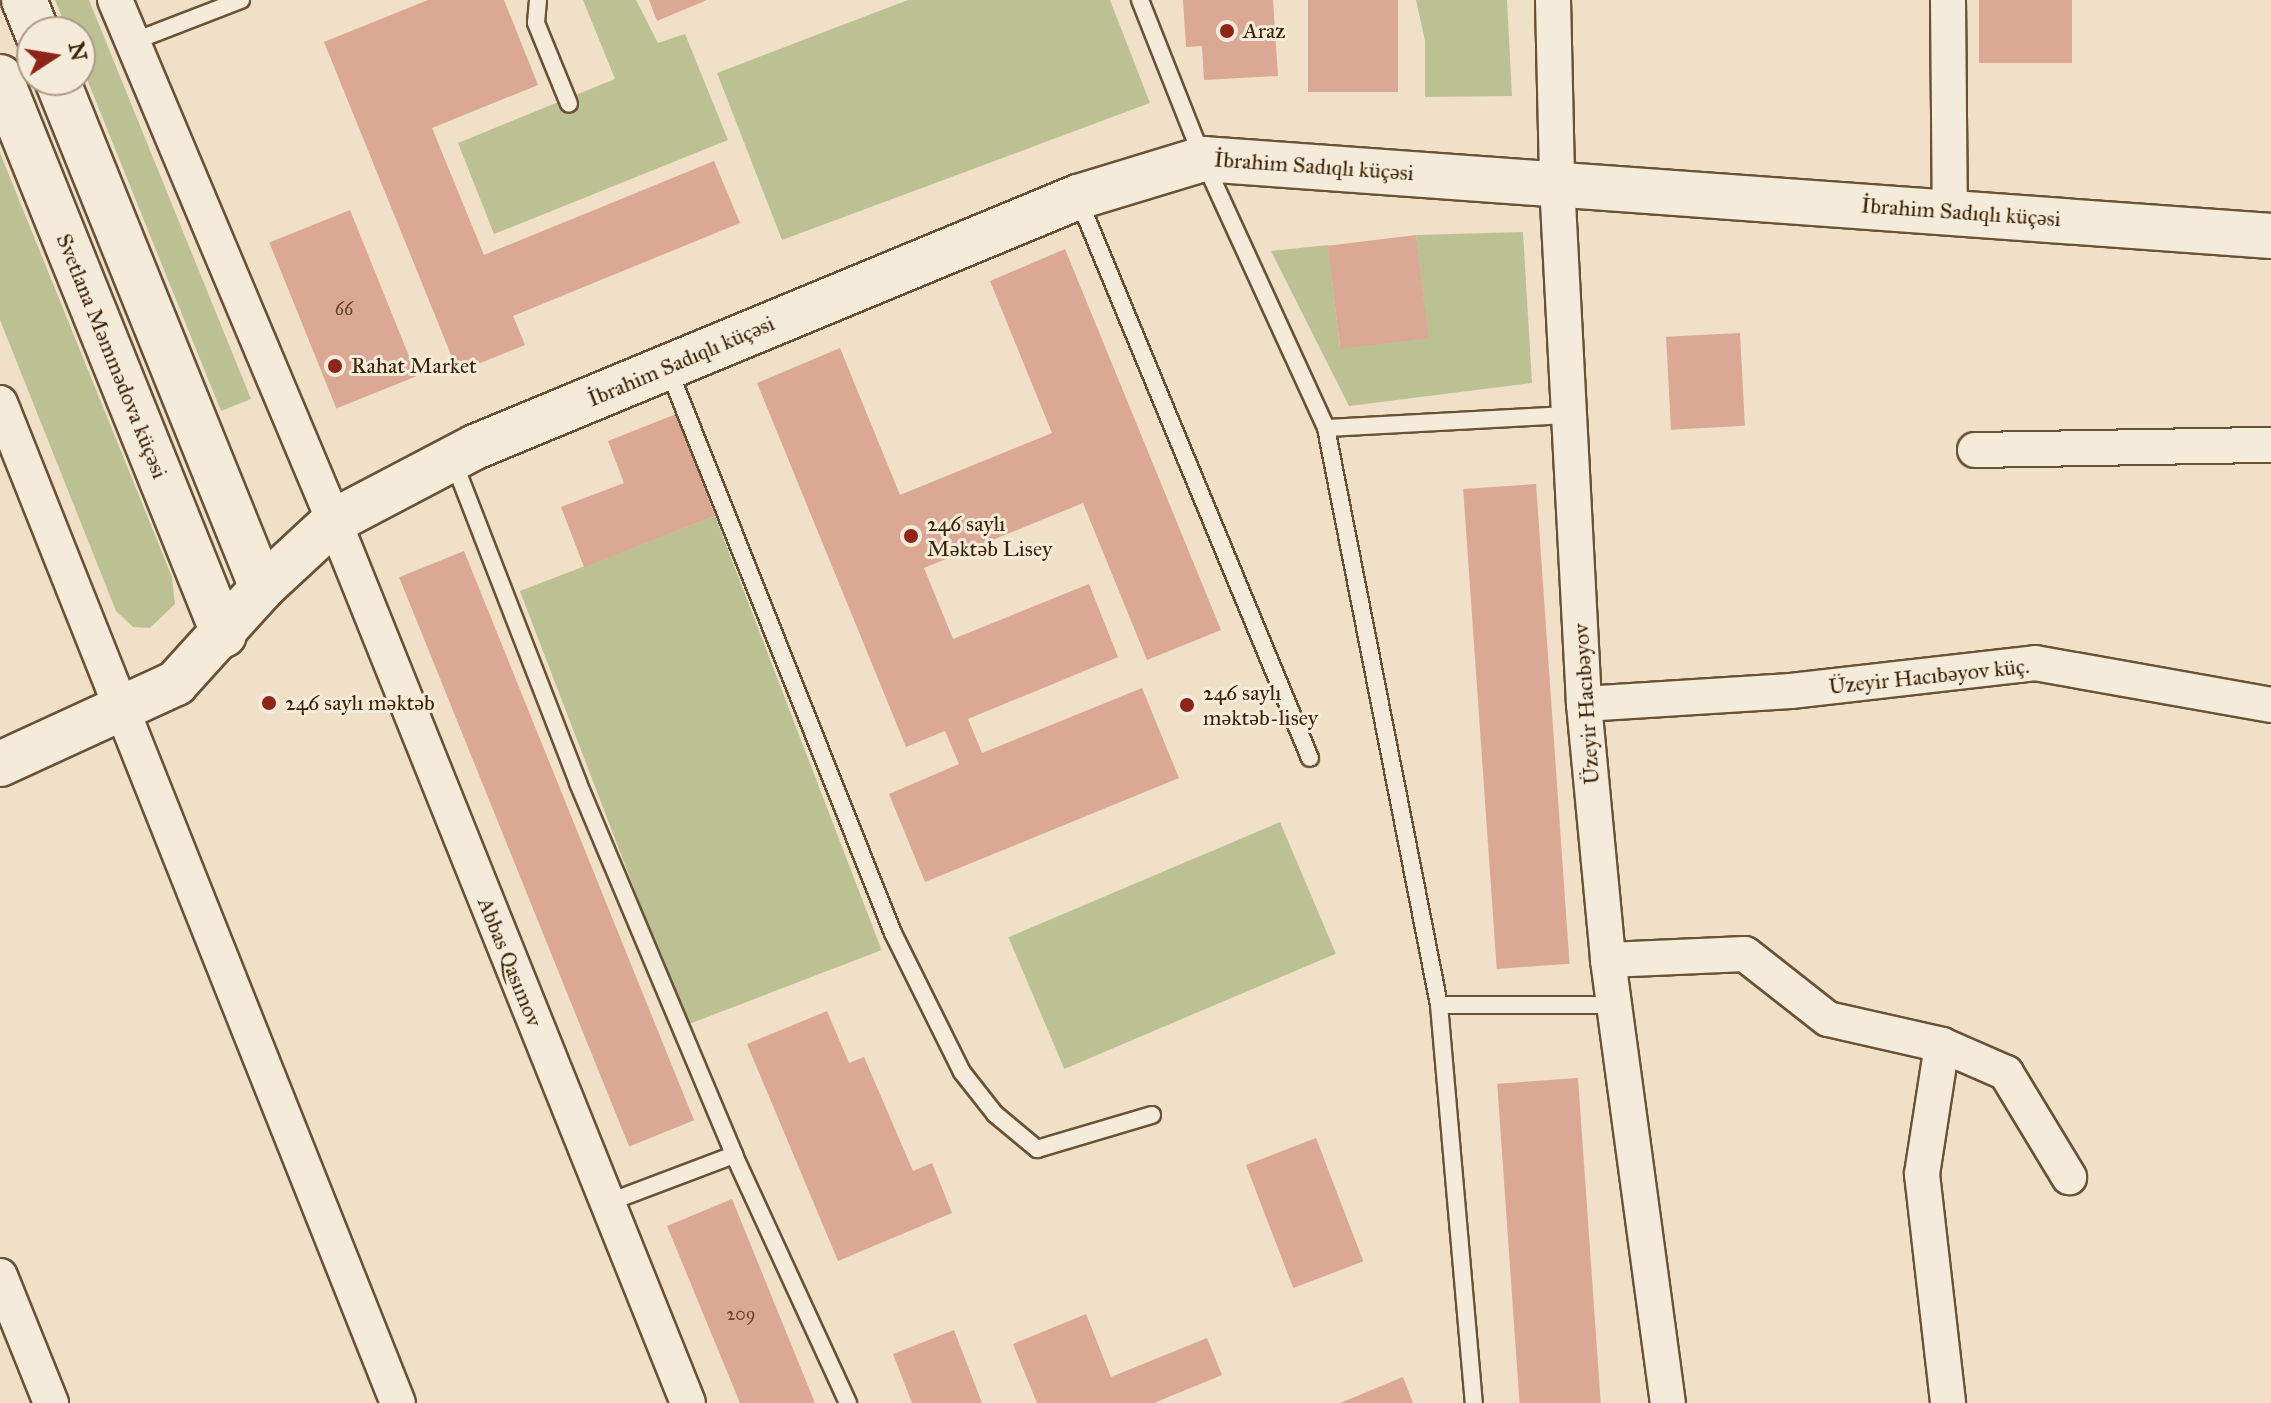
<!DOCTYPE html>
<meta charset="utf-8">
<style>
body{margin:0}
#map{position:relative;width:2271px;height:1403px;overflow:hidden;background:#efe0c7;font-family:"IM FELL Great Primer",serif}
div>[style]{position:absolute}
.green>*{inset:0;background:#bcc194;transform-origin:0 0}
.building>*{inset:0;background:#dba894;transform-origin:0 0}
.roads{filter:drop-shadow(2px 0 #695236) drop-shadow(-2px 0 #695236) drop-shadow(0 2px #695236) drop-shadow(0 -2px #695236)}
.lane>*{height:16px;margin:-8px;padding:0 8px;transform-origin:8px;border-radius:8px;background:#f5ebdb}
.street>*{height:34px;margin:-17px;padding:0 17px;transform-origin:17px;border-radius:17px;background:#f5ebdb}
.secondary>*{height:44px;margin:-22px;padding:0 22px;transform-origin:22px;border-radius:22px;background:#f5ebdb}
.dots>*{width:22px;height:22px;translate:-50% -50%;box-sizing:border-box;border:4px solid #f5ebdb;border-radius:50%}
span{translate:-50% -50%;white-space:nowrap;text-align:center;line-height:1.15;-webkit-text-stroke:6px #f5ebdb;paint-order:stroke}
.number-label{font-size:18px;color:#644429}
.number-label span{-webkit-text-stroke-width:0}
.poi-label{font-size:22px;color:#3c2305}
.left{translate:0 -50%;text-align:left}
.street-label{font-size:22px;color:#3c2305}
.north{position:absolute;left:16px;top:16px;width:80px;height:80px;box-sizing:border-box;background:#f5ebdb;border:2px solid #ab9b85;border-radius:50%;rotate:78deg;font-size:22px;font-weight:700;line-height:32px;text-align:center;color:#3c2305}
.north::after{content:'';display:block;margin:auto;width:28px;height:36px;background:#8f2418;clip-path:polygon(50% 0,100% 100%,50% 72%,0 100%)}
</style>
<div id="map">
<div class="green">
<i style="clip-path:polygon(55px 0,89px 0,251px 399px,221px 411px,80px 62px,80px 32px,68px 32px)"></i>
<i style="clip-path:polygon(583px 0,636px 0,658px 43px,685px 34px,728px 140px,494px 234px,458px 143px,615px 79px)"></i>
<i style="clip-path:polygon(908px 0,1110px 0,1150px 103px,782px 240px,717px 73px)"></i>
<i style="clip-path:polygon(1416px 0,1507px 0,1512px 96px,1425px 97px,1425px 41px)"></i>
<i style="clip-path:polygon(0 153px,172px 577px,175px 604px,150px 628px,133px 627px,116px 611px,0 320px)"></i>
<i style="clip-path:polygon(1523px 232px,1532px 383px,1349px 406px,1271px 251px,1328px 245px,1340px 347px,1428px 338px,1416px 235px)"></i>
<i style="left:715px;top:516px;width:465px;height:209px;rotate:69deg"></i>
<i style="left:1280px;top:822px;width:143px;height:295px;rotate:67deg"></i>
</div>
<div class="building">
<i style="clip-path:polygon(428px 0,504px 0,538px 85px,432px 128px,484px 255px,714px 161px,740px 223px,513px 316px,525px 345px,458px 372px,324px 42px)"></i>
<i style="clip-path:polygon(649px 0,707px 0,657px 21px)"></i>
<i style="clip-path:polygon(1183px 0,1273px 0,1278px 76px,1204px 80px,1202px 46px,1186px 47px)"></i>
<i style="left:1308px;top:0;width:90px;height:92px"></i>
<i style="left:1979px;top:0;width:93px;height:63px"></i>
<i style="left:350px;top:210px;width:179px;height:87px;rotate:68deg"></i>
<i style="left:1416px;top:235px;width:104px;height:89px;rotate:83deg"></i>
<i style="clip-path:polygon(1065px 249px,1221px 630px,1147px 660px,1083px 503px,924px 568px,953px 639px,1089px 584px,1118px 657px,968px 719px,982px 753px,1142px 688px,1179px 778px,925px 882px,889px 794px,959px 764px,945px 731px,906px 747px,757px 383px,840px 348px,900px 495px,1052px 433px,990px 281px)"></i>
<i style="left:1740px;top:333px;width:93px;height:74px;rotate:87deg"></i>
<i style="clip-path:polygon(676px 414px,715px 516px,584px 567px,561px 507px,624px 483px,608px 441px)"></i>
<i style="left:1536px;top:484px;width:481px;height:73px;rotate:86deg"></i>
<i style="left:464px;top:551px;width:614px;height:70px;rotate:68deg"></i>
<i style="clip-path:polygon(827px 1011px,849px 1063px,864px 1057px,913px 1171px,932px 1163px,952px 1213px,838px 1261px,747px 1044px)"></i>
<i style="left:1578px;top:1078px;width:326px;height:81px;rotate:86deg"></i>
<i style="left:1316px;top:1138px;width:132px;height:75px;rotate:69deg"></i>
<i style="clip-path:polygon(732px 1199px,815px 1403px,740px 1403px,667px 1226px)"></i>
<i style="clip-path:polygon(1086px 1314px,1111px 1377px,1207px 1338px,1222px 1375px,1154px 1403px,1037px 1403px,1013px 1344px)"></i>
<i style="clip-path:polygon(954px 1330px,982px 1403px,912px 1403px,893px 1354px)"></i>
<i style="clip-path:polygon(1403px 1377px,1413px 1403px,1340px 1403px)"></i>
</div>
<div class="roads">
<div class="lane">
<i style="left:538px;top:0;width:23px;rotate:95deg"></i>
<i style="left:536px;top:23px;width:87px;rotate:67.8deg"></i>
<i style="left:1140px;top:0;width:171px;rotate:68.4deg"></i>
<i style="left:1203px;top:159px;width:296px;rotate:65.4deg"></i>
<i style="left:1326px;top:428px;width:588px;rotate:78.92deg"></i>
<i style="left:1439px;top:1005px;width:400px;rotate:85deg"></i>
<i style="left:132px;top:42px;width:117px;rotate:-21.1deg"></i>
<i style="left:1078px;top:198px;width:606px;rotate:67.5deg"></i>
<i style="left:668px;top:368px;width:608px;rotate:68.29deg"></i>
<i style="left:893px;top:933px;width:155px;rotate:63.6deg"></i>
<i style="left:962px;top:1072px;width:53px;rotate:51.8deg"></i>
<i style="left:995px;top:1114px;width:55px;rotate:39.8deg"></i>
<i style="left:1037px;top:1149px;width:120px;rotate:-16.5deg"></i>
<i style="left:1326px;top:428px;width:243px;rotate:-3.1deg"></i>
<i style="left:453px;top:460px;width:346px;rotate:68.8deg"></i>
<i style="left:578px;top:783px;width:403px;rotate:67.2deg"></i>
<i style="left:734px;top:1155px;width:273px;rotate:65.3deg"></i>
<i style="left:1439px;top:1005px;width:175px"></i>
<i style="left:607px;top:1203px;width:136px;rotate:-20.7deg"></i>
</div>
<div class="street">
<i style="left:115px;top:0;width:565px;rotate:67.2deg"></i>
<i style="left:334px;top:521px;width:950px;rotate:68.13deg"></i>
<i style="left:1553px;top:0;width:183px;rotate:88.7deg"></i>
<i style="left:1557px;top:183px;width:522px;rotate:87.03deg"></i>
<i style="left:1584px;top:704px;width:257px;rotate:84.6deg"></i>
<i style="left:1608px;top:960px;width:447px;rotate:82.3deg"></i>
<i style="left:1948px;top:0;width:212px;rotate:89.5deg"></i>
<i style="left:0;top:403px;width:1076px;rotate:68.3deg"></i>
<i style="left:1975px;top:450px;width:296px;rotate:-1deg"></i>
<i style="left:1584px;top:704px;width:207px;rotate:-3.6deg"></i>
<i style="left:1791px;top:691px;width:246px;rotate:-6.5deg"></i>
<i style="left:2035px;top:663px;width:240px;rotate:10.1deg"></i>
<i style="left:1608px;top:960px;width:137px;rotate:-2.5deg"></i>
<i style="left:1745px;top:954px;width:105px;rotate:38.1deg"></i>
<i style="left:1828px;top:1019px;width:117px;rotate:12.8deg"></i>
<i style="left:1942px;top:1045px;width:70px;rotate:23.6deg"></i>
<i style="left:2006px;top:1073px;width:122px;rotate:58.8deg"></i>
<i style="left:1942px;top:1045px;width:131px;rotate:98.8deg"></i>
<i style="left:1922px;top:1174px;width:230px;rotate:83.5deg"></i>
<i style="left:0;top:1276px;width:137px;rotate:68.1deg"></i>
</div>
<div class="secondary">
<i style="left:24px;top:0;width:35px;rotate:68deg"></i>
<i style="left:0;top:77px;width:601px;rotate:68.13deg"></i>
<i style="left:57px;top:80px;width:548px;rotate:68.02deg"></i>
<i style="left:0;top:764px;width:194px;rotate:-24.7deg"></i>
<i style="left:176px;top:683px;width:128px;rotate:-47.8deg"></i>
<i style="left:262px;top:588px;width:98px;rotate:-42.9deg"></i>
<i style="left:334px;top:521px;width:159px;rotate:-27.7deg"></i>
<i style="left:475px;top:447px;width:653px;rotate:-22.52deg"></i>
<i style="left:1078px;top:197px;width:131px;rotate:-16.9deg"></i>
<i style="left:1203px;top:159px;width:1071px;rotate:4.12deg"></i>
</div>
</div>
<div class="dots">
<i style="left:1227px;top:31px;background:#8f2418"></i>
<i style="left:335px;top:366px;background:#8f2418"></i>
<i style="left:911px;top:536px;background:#8f2418"></i>
<i style="left:269px;top:703px;background:#8f2418"></i>
<i style="left:1187px;top:705px;background:#8f2418"></i>
</div>
<div class="number-label">
<span style="left:344px;top:309px">66</span>
<span style="left:741px;top:1314px">209</span>
</div>
<div class="poi-label">
<span class="left" style="left:1243px;top:31px">Araz</span>
<span class="left" style="left:351px;top:366px">Rahat Market</span>
<span class="left" style="left:927px;top:536px">246 saylı<br>Məktəb Lisey</span>
<span class="left" style="left:1203px;top:705px">246 saylı<br>məktəb-lisey</span>
<span class="left" style="left:285px;top:703px">246 saylı mәktәb</span>
</div>
<div class="street-label">
<span style="left:1314px;top:166px;rotate:4deg">İbrahim Sadıqlı küçəsi</span>
<span style="left:1961px;top:212px;rotate:4deg">İbrahim Sadıqlı küçəsi</span>
<span style="left:112px;top:356px;rotate:68deg">Svetlana Məmmədova küçəsi</span>
<span style="left:681px;top:361px;rotate:-23deg">İbrahim Sadıqlı küçəsi</span>
<span style="left:1929px;top:676px;rotate:-6deg">Üzeyir Hacıbəyov küç.</span>
<span style="left:1586px;top:704px;rotate:-94deg">Üzeyir Hacıbəyov</span>
<span style="left:510px;top:962px;rotate:68deg">Abbas Qasımov</span>
</div>
<div class="north">N</div>
</div>
